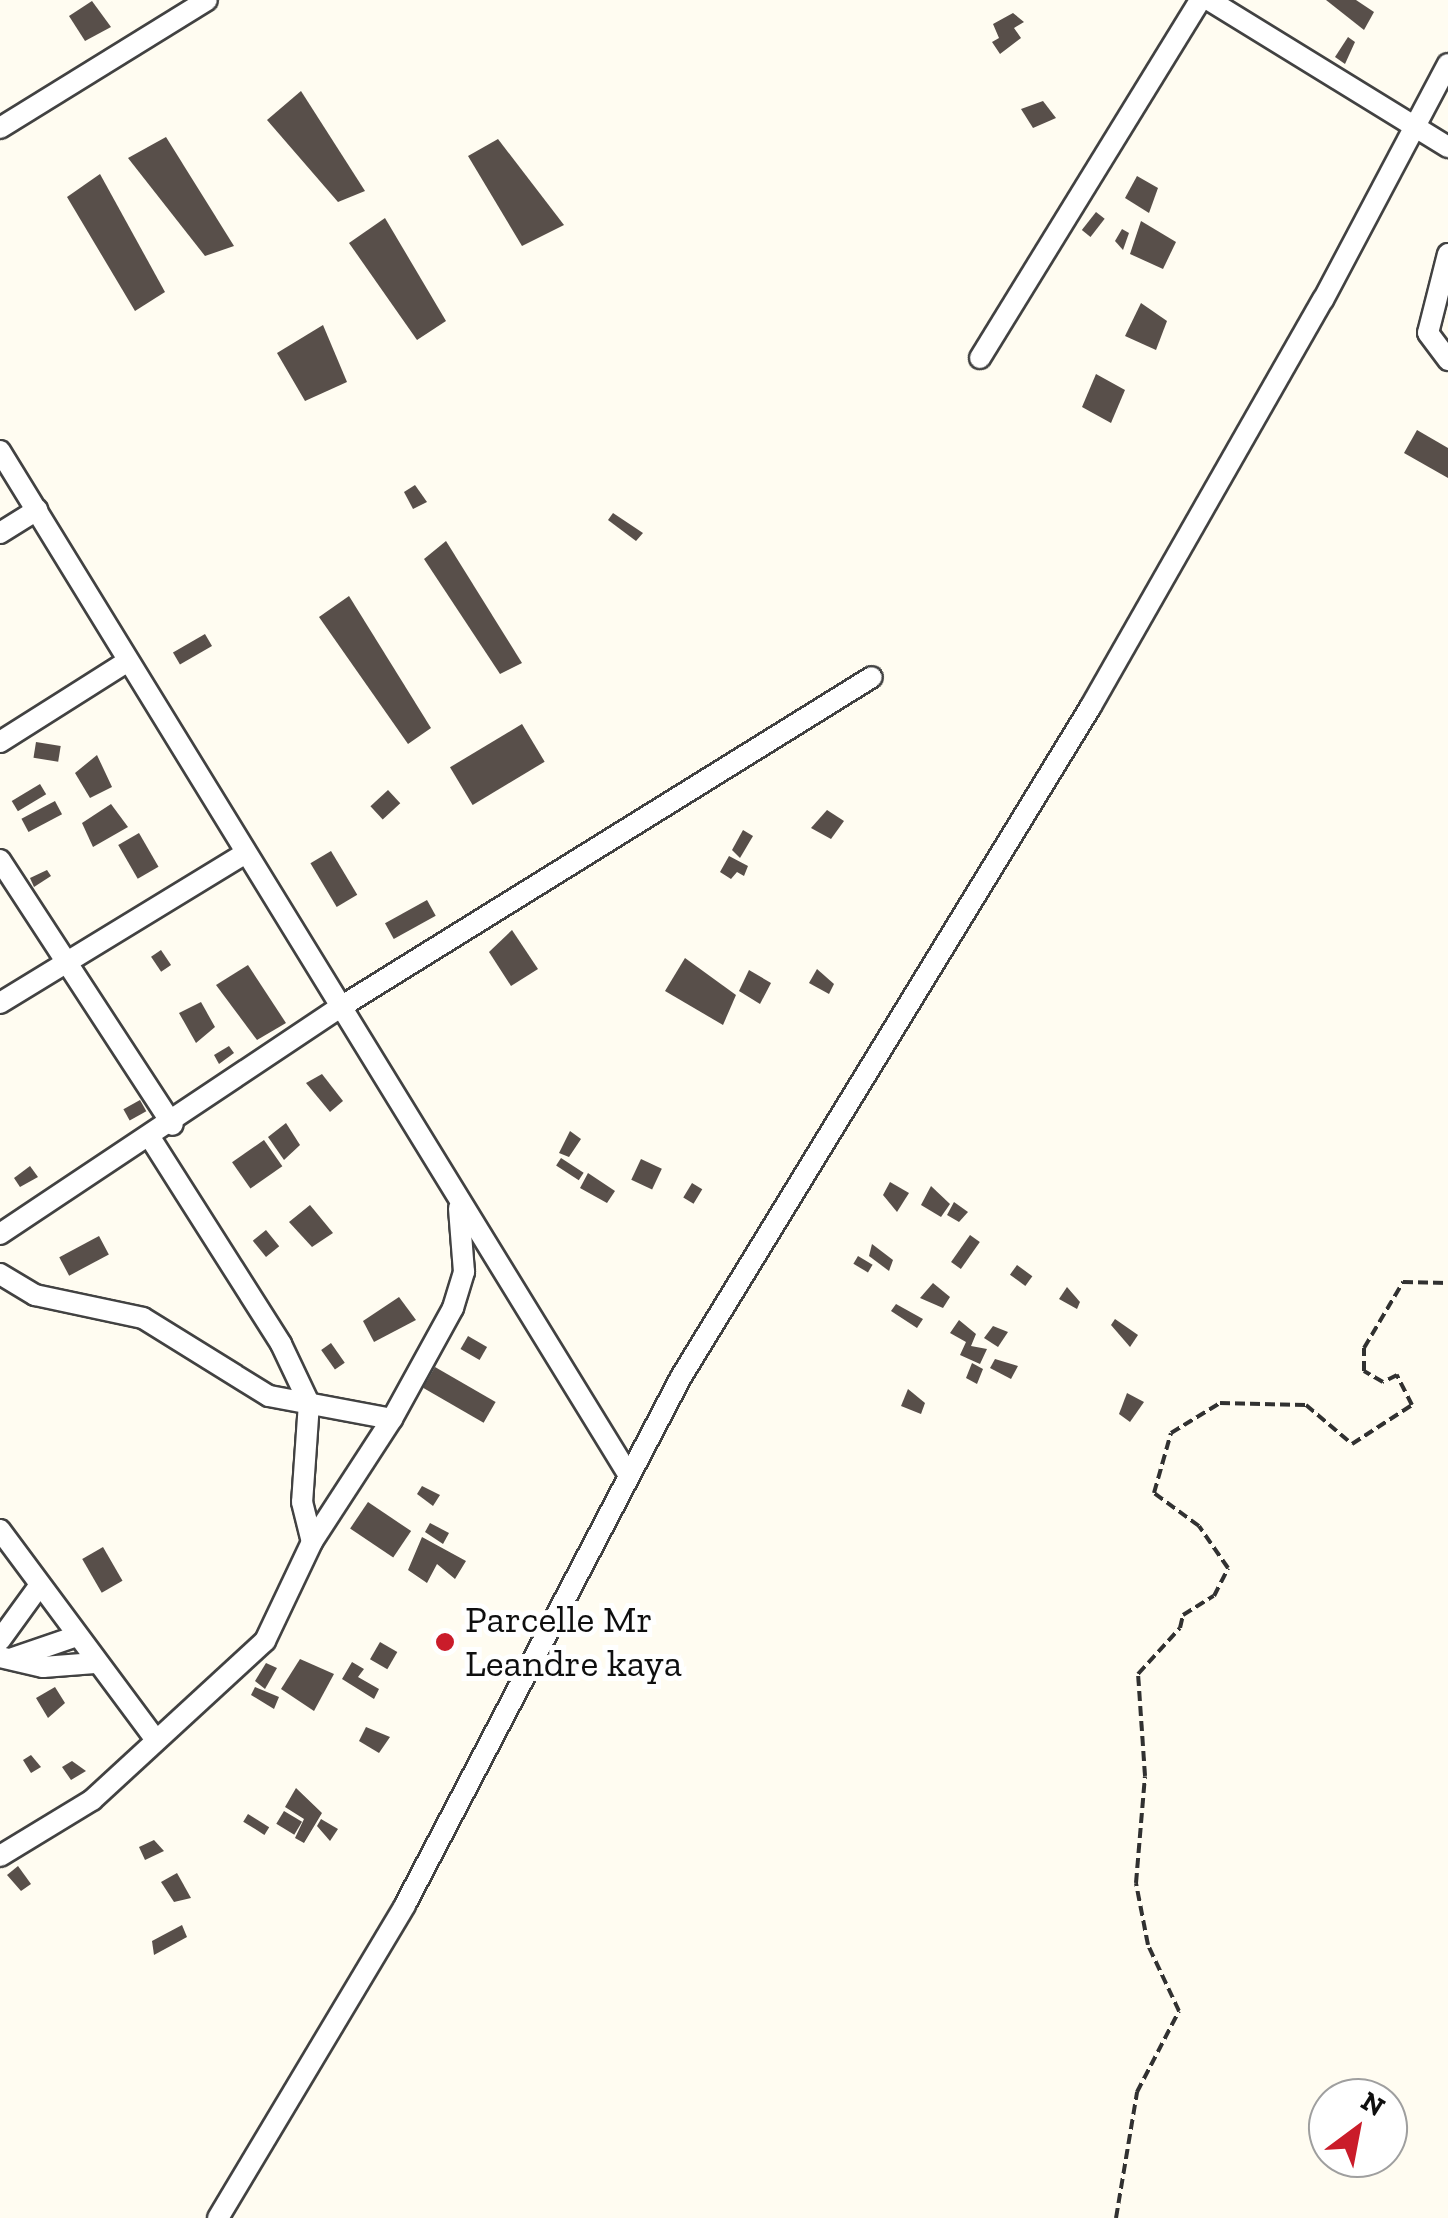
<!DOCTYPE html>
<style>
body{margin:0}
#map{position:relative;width:1448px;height:2218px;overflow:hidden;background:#fffcf1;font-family:"Zilla Slab",serif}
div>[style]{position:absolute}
.building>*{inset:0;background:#584f4a;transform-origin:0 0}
.path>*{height:4px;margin-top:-2px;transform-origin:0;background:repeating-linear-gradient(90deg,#313131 0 10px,transparent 0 15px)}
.roads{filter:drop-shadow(2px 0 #424242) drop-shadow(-2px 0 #424242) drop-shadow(0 2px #424242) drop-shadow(0 -2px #424242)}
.minor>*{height:20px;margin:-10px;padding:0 10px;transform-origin:10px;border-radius:10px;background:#fff}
.dots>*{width:28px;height:28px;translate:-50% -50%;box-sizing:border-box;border:5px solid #fff;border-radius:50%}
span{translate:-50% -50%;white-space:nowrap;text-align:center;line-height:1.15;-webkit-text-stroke:10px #fff;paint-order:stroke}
.poi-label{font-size:38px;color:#0f0f0f}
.left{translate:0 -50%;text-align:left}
.north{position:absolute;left:1308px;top:2078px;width:100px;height:100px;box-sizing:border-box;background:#fff;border:2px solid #9f9f9f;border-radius:50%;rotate:32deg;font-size:28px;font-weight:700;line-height:40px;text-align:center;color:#0f0f0f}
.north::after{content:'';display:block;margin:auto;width:35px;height:45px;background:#ca1c2a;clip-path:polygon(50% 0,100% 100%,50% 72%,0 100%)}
</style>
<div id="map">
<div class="building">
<i style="clip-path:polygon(1326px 0,1356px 0,1374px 12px,1364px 30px)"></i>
<i style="clip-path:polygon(92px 1px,111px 27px,85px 41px,69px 16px)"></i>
<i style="clip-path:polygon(1013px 13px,1024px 22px,1014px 28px,1021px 38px,1000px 54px,992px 42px,999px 38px,993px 24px)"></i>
<i style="clip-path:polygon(1348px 37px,1355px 42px,1345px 64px,1335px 57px)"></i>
<i style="clip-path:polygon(301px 91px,365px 191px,338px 202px,267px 120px)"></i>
<i style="clip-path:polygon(1043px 101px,1056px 118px,1033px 128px,1021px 109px)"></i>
<i style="clip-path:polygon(166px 137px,234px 246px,205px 256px,128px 158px)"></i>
<i style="clip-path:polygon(498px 139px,564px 225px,522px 246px,468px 156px)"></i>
<i style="clip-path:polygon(100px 174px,165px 292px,135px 311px,67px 197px)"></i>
<i style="clip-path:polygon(1137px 176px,1158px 188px,1149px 213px,1125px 198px)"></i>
<i style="left:1096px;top:212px;width:11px;height:23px;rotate:38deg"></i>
<i style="clip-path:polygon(385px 218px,446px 321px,417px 340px,349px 243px)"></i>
<i style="clip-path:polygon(1141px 221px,1176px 242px,1163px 269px,1130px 254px)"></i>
<i style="clip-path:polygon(1122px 229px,1129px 233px,1123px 250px,1115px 241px)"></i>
<i style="clip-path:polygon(1141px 303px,1167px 321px,1156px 350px,1125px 336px)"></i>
<i style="clip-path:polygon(323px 325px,347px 382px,305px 401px,277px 353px)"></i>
<i style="clip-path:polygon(1096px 374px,1125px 390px,1111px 423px,1082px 407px)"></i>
<i style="clip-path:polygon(1417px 430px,1448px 448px,1448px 478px,1404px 453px)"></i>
<i style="clip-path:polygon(415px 485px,427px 502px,413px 509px,404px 492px)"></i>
<i style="clip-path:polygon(613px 513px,643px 533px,636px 541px,608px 520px)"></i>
<i style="clip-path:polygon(446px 541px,522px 663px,500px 674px,424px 559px)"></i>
<i style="clip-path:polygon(349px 596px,431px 728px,408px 744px,319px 617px)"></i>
<i style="left:205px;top:634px;width:14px;height:37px;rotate:60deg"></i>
<i style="left:522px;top:724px;width:44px;height:84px;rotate:59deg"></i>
<i style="left:36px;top:742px;width:25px;height:16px;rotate:9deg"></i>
<i style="clip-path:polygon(97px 755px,112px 787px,90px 798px,75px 773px)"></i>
<i style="left:40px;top:784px;width:12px;height:33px;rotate:59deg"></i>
<i style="left:388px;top:790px;width:18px;height:24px;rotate:47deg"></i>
<i style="left:55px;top:801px;width:15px;height:38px;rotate:62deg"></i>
<i style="clip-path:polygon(111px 804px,128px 827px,93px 847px,82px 823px)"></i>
<i style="clip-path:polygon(827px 810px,844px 821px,831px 839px,811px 828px)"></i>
<i style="clip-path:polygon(743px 830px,753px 836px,740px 858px,732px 850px)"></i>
<i style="left:139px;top:833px;width:39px;height:24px;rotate:60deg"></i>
<i style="left:331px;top:851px;width:51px;height:24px;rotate:59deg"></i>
<i style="clip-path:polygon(729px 856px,748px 866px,744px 876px,737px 872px,731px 879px,720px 872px)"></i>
<i style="clip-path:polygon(47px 870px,51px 876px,34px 887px,30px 878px)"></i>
<i style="left:427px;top:900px;width:18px;height:48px;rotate:61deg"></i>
<i style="clip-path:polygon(512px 930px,538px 969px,511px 986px,489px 952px)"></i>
<i style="left:161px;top:950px;width:18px;height:12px;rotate:56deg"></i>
<i style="clip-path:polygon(685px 958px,736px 995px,723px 1025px,665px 991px)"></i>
<i style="clip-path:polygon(248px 965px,286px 1023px,257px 1040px,216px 985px)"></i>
<i style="clip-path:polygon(817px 969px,834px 984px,829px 994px,809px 983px)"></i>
<i style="clip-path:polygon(749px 970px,771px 983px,760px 1004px,739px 991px)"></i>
<i style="clip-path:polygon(201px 1002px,215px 1027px,196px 1043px,179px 1013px)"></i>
<i style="clip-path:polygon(229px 1046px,234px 1053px,219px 1064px,214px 1055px)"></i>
<i style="clip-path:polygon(322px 1074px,343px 1101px,330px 1112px,306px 1083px)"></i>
<i style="left:140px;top:1100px;width:13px;height:19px;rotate:61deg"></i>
<i style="clip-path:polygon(286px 1123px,300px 1145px,284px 1160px,268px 1137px)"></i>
<i style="clip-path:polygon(570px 1131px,581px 1139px,569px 1157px,559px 1153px)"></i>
<i style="left:264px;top:1140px;width:32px;height:39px;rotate:55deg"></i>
<i style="left:561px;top:1158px;width:27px;height:9px;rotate:33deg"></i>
<i style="left:641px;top:1159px;width:23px;height:23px;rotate:25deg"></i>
<i style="clip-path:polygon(30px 1166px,38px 1177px,20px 1187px,14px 1178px)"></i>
<i style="clip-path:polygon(588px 1173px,615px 1191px,607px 1203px,580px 1188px)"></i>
<i style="clip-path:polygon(890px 1182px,909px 1193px,897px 1212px,883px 1195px)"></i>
<i style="left:692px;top:1183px;width:12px;height:17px;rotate:31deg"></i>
<i style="clip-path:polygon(931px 1186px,950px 1204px,941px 1217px,921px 1205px)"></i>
<i style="clip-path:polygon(954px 1202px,968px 1212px,959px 1222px,947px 1215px)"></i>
<i style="clip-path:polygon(310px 1205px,333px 1233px,312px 1247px,289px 1222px)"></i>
<i style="left:266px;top:1230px;width:21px;height:17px;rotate:51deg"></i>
<i style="left:970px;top:1235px;width:12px;height:33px;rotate:35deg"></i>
<i style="left:99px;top:1236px;width:21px;height:45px;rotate:62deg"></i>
<i style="clip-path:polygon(872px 1244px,893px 1260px,889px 1271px,869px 1256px)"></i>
<i style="left:858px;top:1256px;width:17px;height:9px;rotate:31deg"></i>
<i style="left:1017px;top:1265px;width:19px;height:12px;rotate:36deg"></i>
<i style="clip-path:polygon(933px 1283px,950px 1297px,943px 1308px,920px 1298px)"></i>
<i style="clip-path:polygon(1067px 1287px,1080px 1302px,1077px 1309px,1059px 1299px)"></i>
<i style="clip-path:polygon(399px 1297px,416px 1320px,374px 1342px,363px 1321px)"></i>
<i style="clip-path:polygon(896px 1304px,923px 1319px,917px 1328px,891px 1311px)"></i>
<i style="clip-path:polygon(1115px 1319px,1138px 1335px,1130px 1347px,1111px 1325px)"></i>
<i style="clip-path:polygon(959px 1320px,976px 1334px,971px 1346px,987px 1349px,980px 1364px,960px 1355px,966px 1342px,950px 1333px)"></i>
<i style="clip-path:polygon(993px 1326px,1008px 1332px,998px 1347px,984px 1338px)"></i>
<i style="left:468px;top:1336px;width:22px;height:15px;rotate:30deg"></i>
<i style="left:331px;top:1343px;width:24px;height:12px;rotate:55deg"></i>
<i style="clip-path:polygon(995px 1359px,1018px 1366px,1011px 1379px,990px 1368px)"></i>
<i style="clip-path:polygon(972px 1363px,983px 1369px,977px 1384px,966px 1378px)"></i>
<i style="left:435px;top:1367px;width:70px;height:24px;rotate:30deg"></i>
<i style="clip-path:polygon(908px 1389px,925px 1403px,921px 1414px,901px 1406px)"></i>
<i style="clip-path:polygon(1127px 1393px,1144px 1402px,1130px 1422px,1119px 1414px)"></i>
<i style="clip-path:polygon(422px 1486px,440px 1495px,433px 1506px,417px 1494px)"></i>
<i style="left:368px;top:1502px;width:52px;height:32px;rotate:34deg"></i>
<i style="clip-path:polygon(430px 1523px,449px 1533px,443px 1544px,425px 1532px)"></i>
<i style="clip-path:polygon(422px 1537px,466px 1561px,455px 1579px,437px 1564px,427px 1583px,408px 1570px)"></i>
<i style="left:103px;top:1547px;width:39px;height:24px;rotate:60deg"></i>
<i style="left:380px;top:1642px;width:20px;height:20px;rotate:30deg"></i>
<i style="clip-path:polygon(300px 1659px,334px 1674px,314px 1711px,281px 1689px)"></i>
<i style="clip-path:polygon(352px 1662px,364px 1669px,358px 1677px,379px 1689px,374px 1699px,342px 1679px)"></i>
<i style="clip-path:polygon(266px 1663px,277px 1668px,265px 1689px,255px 1681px)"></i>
<i style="clip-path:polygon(55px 1687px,65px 1703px,48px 1718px,36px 1698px)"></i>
<i style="clip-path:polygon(255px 1687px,279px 1697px,274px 1709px,251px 1695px)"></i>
<i style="clip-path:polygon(366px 1727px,390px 1737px,379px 1753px,359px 1741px)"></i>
<i style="clip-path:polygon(31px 1755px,41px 1767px,31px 1773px,23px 1760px)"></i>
<i style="clip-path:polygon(72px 1761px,86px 1771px,71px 1780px,62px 1767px)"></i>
<i style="clip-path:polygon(296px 1788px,322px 1813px,304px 1843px,295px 1838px,304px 1819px,285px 1807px)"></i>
<i style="left:284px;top:1811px;width:21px;height:15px;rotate:31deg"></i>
<i style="left:248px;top:1814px;width:25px;height:9px;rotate:32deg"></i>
<i style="clip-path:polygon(321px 1819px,338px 1829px,330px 1841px,317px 1826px)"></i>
<i style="clip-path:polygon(154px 1840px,164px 1851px,145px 1860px,139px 1847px)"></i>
<i style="clip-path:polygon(18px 1866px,31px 1884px,21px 1891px,7px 1875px)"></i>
<i style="clip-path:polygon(177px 1873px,191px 1898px,174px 1902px,161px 1882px)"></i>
<i style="clip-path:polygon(182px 1925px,187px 1937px,154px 1955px,152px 1941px)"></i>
</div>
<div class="path">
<i style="left:1116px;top:2218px;width:128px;rotate:-80.5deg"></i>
<i style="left:1137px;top:2092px;width:91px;rotate:-62.6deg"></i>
<i style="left:1179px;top:2011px;width:73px;rotate:-115.2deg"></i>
<i style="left:1148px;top:1945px;width:63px;rotate:-101deg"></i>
<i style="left:1136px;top:1883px;width:107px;rotate:-85.2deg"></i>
<i style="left:1145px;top:1776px;width:102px;rotate:-93.9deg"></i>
<i style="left:1138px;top:1674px;width:62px;rotate:-47.6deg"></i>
<i style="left:1180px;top:1628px;width:13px;rotate:-77deg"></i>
<i style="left:1183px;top:1615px;width:36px;rotate:-32deg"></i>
<i style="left:1214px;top:1596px;width:31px;rotate:-63deg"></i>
<i style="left:1228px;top:1568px;width:51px;rotate:-124.6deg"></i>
<i style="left:1199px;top:1526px;width:56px;rotate:-143.7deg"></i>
<i style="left:1154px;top:1493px;width:62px;rotate:-74.2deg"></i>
<i style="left:1171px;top:1433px;width:57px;rotate:-31.5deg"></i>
<i style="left:1220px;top:1403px;width:86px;rotate:1.3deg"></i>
<i style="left:1306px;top:1405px;width:60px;rotate:40.3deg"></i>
<i style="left:1352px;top:1444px;width:72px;rotate:-33deg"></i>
<i style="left:1412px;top:1405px;width:34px;rotate:-117deg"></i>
<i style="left:1397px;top:1375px;width:16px;rotate:153deg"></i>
<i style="left:1383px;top:1382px;width:22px;rotate:-150deg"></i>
<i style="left:1364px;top:1371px;width:23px;rotate:-90deg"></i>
<i style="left:1364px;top:1348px;width:77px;rotate:-59.4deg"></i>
<i style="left:1403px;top:1282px;width:45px;rotate:1.3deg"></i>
</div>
<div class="roads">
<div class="minor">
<i style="left:1209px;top:0;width:281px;rotate:31.6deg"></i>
<i style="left:0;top:128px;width:243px;rotate:-31.7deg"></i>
<i style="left:1448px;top:254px;width:81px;rotate:104.2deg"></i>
<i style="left:1428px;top:333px;width:34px;rotate:53deg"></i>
<i style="left:980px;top:358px;width:420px;rotate:-58.4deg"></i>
<i style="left:0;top:451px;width:1198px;rotate:58.45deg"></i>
<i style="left:0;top:533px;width:44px;rotate:-31.9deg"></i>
<i style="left:0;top:742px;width:151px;rotate:-32.3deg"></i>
<i style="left:0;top:860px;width:316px;rotate:56.9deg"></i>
<i style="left:0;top:1003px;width:286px;rotate:-31.4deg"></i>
<i style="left:151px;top:1139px;width:243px;rotate:57.6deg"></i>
<i style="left:281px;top:1344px;width:65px;rotate:64.6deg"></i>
<i style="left:309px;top:1403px;width:99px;rotate:94deg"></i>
<i style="left:302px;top:1502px;width:41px;rotate:76deg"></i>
<i style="left:0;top:1234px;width:407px;rotate:-33.7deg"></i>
<i style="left:339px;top:1008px;width:627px;rotate:-31.84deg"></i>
<i style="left:0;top:1274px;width:41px;rotate:31deg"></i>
<i style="left:35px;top:1295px;width:110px;rotate:12deg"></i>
<i style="left:143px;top:1318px;width:148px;rotate:31.8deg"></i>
<i style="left:269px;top:1396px;width:125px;rotate:10.6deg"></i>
<i style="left:0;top:1530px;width:258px;rotate:53.4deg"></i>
<i style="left:0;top:1640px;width:68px;rotate:-54deg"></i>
<i style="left:0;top:1657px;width:44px;rotate:13.1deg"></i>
<i style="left:43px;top:1667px;width:52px;rotate:-4.4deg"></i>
<i style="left:13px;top:1658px;width:68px;rotate:-19deg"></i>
<i style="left:0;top:1856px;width:108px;rotate:-31.3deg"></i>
<i style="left:92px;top:1800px;width:235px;rotate:-42.6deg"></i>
<i style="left:265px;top:1641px;width:110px;rotate:-64.6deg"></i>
<i style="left:312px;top:1542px;width:147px;rotate:-57deg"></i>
<i style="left:392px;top:1419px;width:127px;rotate:-61.2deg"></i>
<i style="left:453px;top:1308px;width:38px;rotate:-73deg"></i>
<i style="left:464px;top:1272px;width:64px;rotate:-94.5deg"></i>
<i style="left:218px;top:2218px;width:365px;rotate:-59.1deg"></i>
<i style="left:405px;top:1905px;width:596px;rotate:-62.4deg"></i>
<i style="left:681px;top:1377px;width:786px;rotate:-58.57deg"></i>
<i style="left:1091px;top:706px;width:468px;rotate:-60.3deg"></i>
<i style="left:1323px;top:300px;width:267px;rotate:-62.1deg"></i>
</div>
</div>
<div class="dots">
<i style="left:445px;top:1642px;background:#ca1c2a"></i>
</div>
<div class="poi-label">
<span class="left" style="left:465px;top:1642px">Parcelle Mr<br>Leandre kaya</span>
</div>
<div class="north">N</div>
</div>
